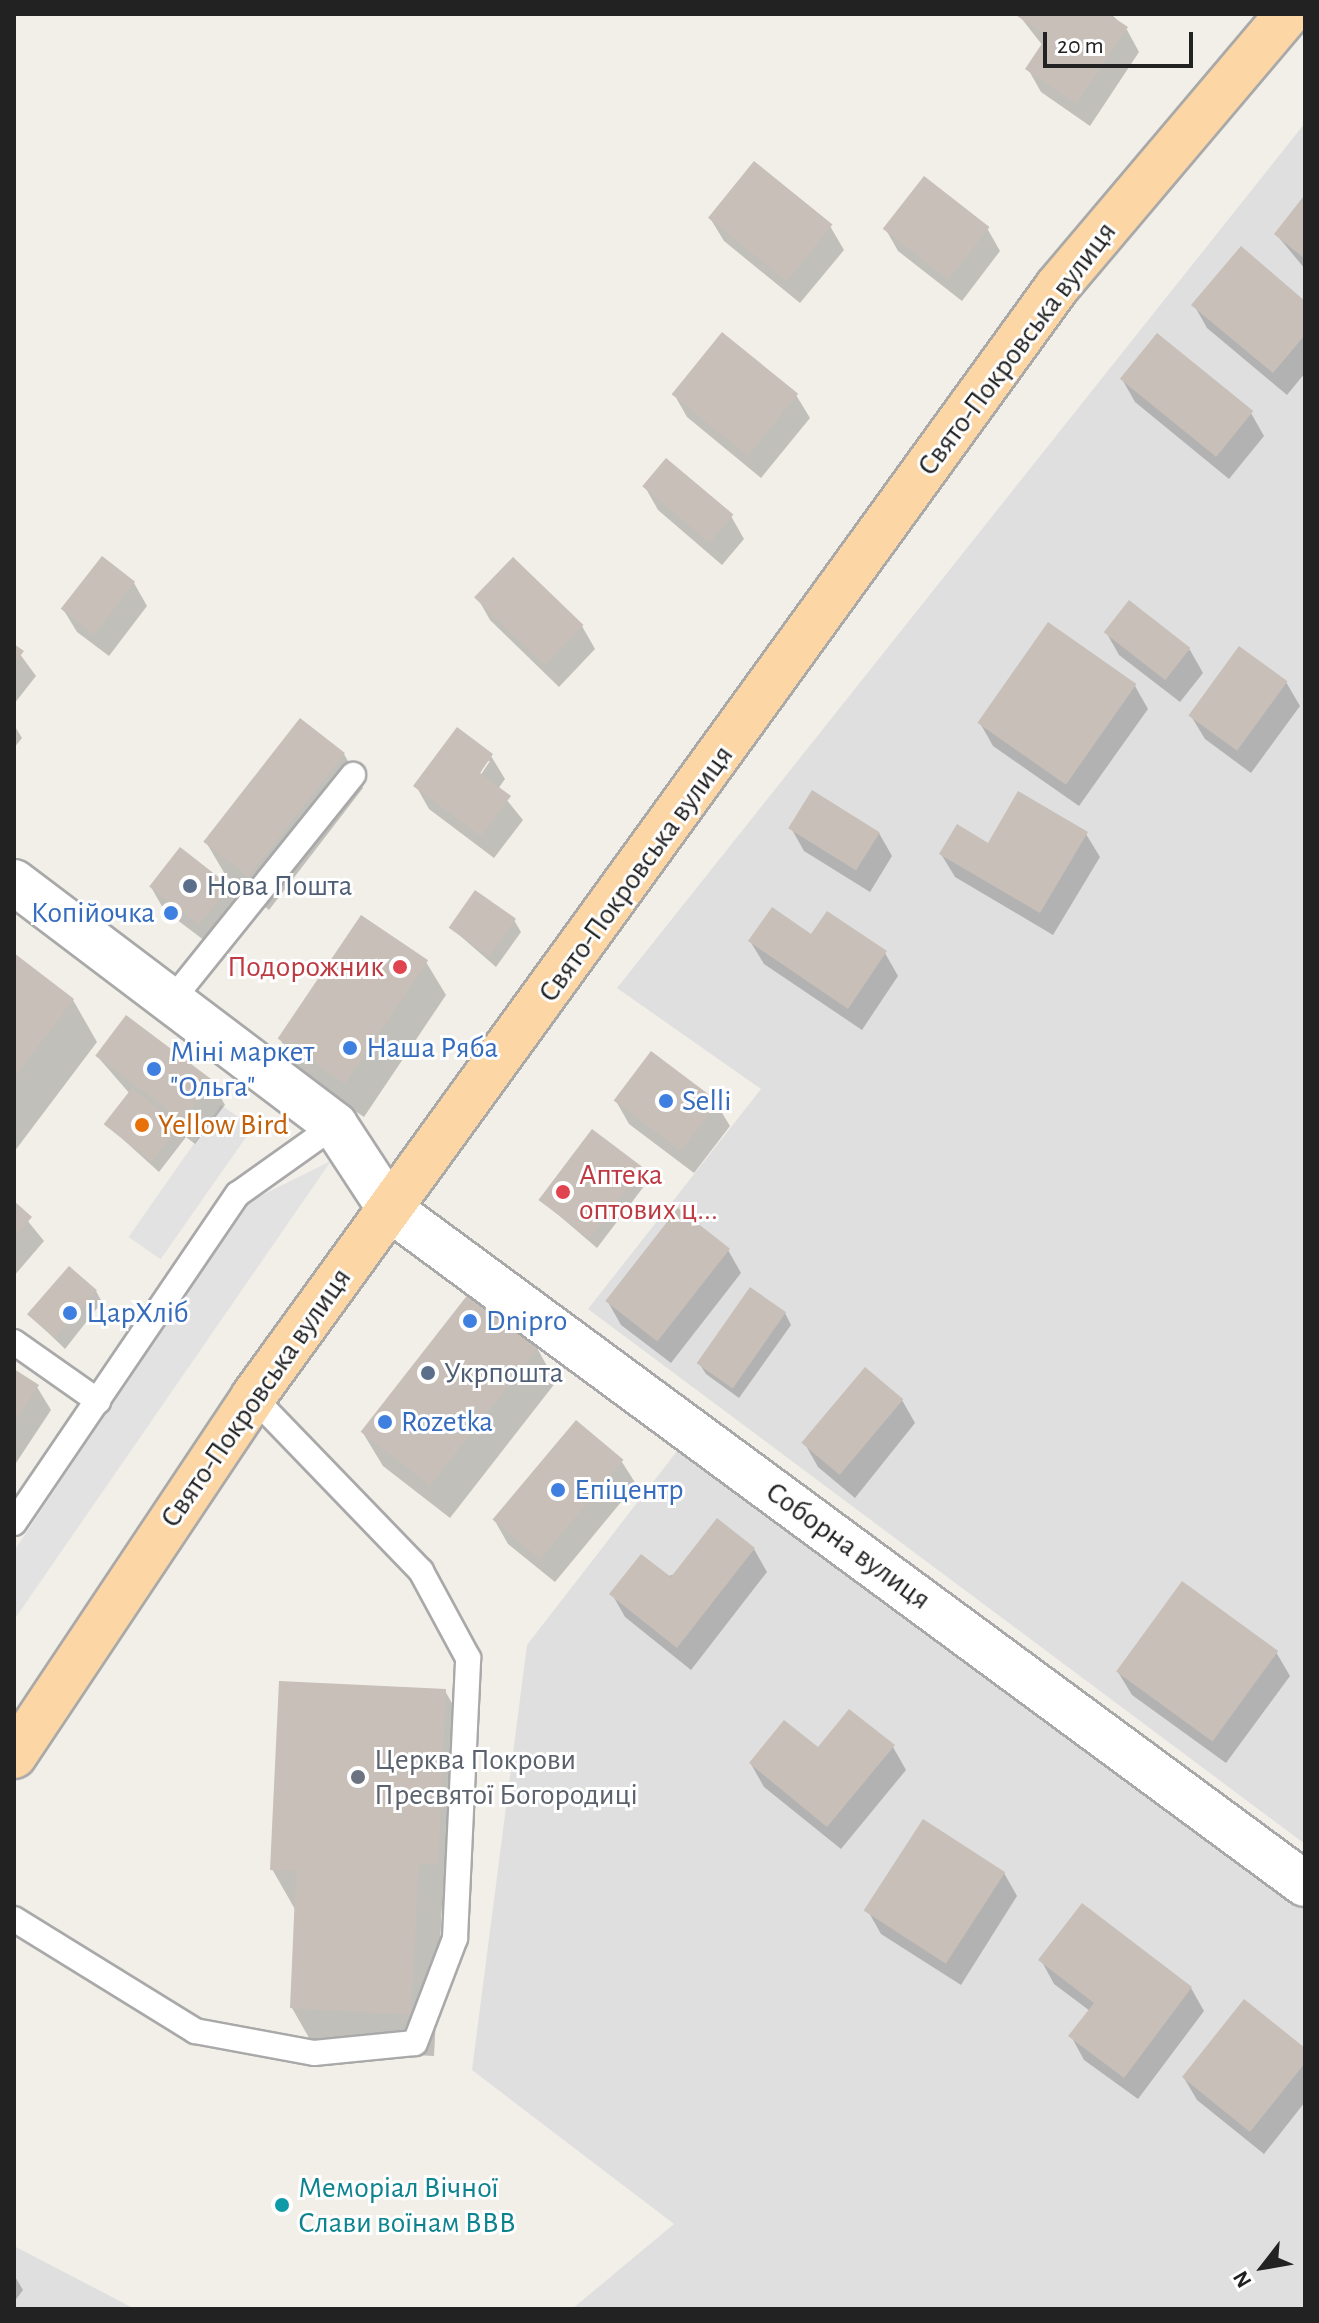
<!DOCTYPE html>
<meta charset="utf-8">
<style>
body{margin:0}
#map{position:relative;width:1319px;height:2323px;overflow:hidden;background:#f2efe9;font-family:"Alegreya Sans",sans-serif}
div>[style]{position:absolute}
.residential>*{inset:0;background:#e0dfdf}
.parking>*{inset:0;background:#e2e2e2;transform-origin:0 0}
.shadow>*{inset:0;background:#0003}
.building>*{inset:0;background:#c7bfb8;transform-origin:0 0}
.roads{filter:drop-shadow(2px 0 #a9a9a9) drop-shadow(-2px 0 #a9a9a9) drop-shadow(0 2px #a9a9a9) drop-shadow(0 -2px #a9a9a9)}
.lane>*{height:24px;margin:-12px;padding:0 12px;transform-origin:12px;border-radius:12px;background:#fff}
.street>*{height:44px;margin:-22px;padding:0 22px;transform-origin:22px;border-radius:22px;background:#fff}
.primary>*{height:44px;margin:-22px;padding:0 22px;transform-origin:22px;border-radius:22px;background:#fcd6a4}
.dots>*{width:22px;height:22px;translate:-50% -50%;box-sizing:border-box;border:4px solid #fff;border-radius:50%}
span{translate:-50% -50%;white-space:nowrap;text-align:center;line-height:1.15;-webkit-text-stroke:6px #fff;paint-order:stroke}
.street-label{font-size:30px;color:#222}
.service-label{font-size:30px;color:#4e5e75}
.left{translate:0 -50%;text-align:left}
.shop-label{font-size:30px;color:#366cbe}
.right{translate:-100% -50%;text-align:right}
.health-label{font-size:30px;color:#be3a42}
.food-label{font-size:30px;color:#c56008}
.worship-label{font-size:30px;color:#5b616d}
.culture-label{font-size:30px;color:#0d838f}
.frame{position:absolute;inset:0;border:16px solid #222;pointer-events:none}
.north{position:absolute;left:1223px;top:2227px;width:80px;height:80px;-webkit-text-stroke:6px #fff;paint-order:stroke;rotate:239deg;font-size:22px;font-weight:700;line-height:32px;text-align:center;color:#222}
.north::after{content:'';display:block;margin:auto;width:28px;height:36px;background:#222;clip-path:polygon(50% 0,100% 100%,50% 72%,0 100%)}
.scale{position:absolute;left:1043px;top:32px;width:150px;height:36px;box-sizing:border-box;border:4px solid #222;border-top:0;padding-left:10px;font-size:24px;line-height:28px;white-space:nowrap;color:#222;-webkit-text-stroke:6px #fff;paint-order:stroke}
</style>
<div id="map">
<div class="residential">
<i style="clip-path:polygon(1305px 123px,1305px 1844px,588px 1309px,761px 1089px,617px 988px)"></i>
<i style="clip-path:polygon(681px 1446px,1305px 1909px,1305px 2309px,572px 2309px,674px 2224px,472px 2070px,527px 1645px)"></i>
<i style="clip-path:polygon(14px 2246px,135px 2309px,14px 2309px)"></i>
</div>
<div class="parking">
<i style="left:221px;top:1105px;width:39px;height:161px;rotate:35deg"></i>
<i style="clip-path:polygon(331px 1161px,14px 1620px,14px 1551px,246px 1203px)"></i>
</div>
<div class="shadow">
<i style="clip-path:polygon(1018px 14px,1111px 14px,1126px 28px,1139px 52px,1090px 126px,1041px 92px,1028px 69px,1043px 46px)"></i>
<i style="clip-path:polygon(1305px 202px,1305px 269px,1276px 234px)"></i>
<i style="clip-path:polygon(710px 218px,830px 226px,844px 250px,800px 303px,724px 241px)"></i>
<i style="clip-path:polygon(885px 228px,987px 228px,1000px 251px,962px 301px,898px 251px)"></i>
<i style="clip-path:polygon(1305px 303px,1305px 373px,1287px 395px,1207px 328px,1194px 305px)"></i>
<i style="clip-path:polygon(1122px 379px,1251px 413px,1264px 436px,1229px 479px,1135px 402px)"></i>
<i style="clip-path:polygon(674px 394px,796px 395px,810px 418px,761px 478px,687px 417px)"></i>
<i style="clip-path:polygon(645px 487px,731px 516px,744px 539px,722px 565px,658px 510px)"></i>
<i style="clip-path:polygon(134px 583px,147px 606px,109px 656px,77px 632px,63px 609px)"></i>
<i style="clip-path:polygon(477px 597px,582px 626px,595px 649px,559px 687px,490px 620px)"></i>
<i style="clip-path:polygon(1106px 632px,1190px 650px,1203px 673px,1180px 702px,1119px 655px)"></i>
<i style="clip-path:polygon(14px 646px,36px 676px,14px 704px)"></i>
<i style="clip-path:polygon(1286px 682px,1300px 706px,1251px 773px,1205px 739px,1191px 716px)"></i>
<i style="clip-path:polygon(1135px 686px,1148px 709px,1079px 806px,993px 746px,980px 723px)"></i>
<i style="clip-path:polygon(14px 725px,22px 738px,14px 748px)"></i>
<i style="clip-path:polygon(344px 754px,363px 788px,269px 910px,226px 876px,206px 842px)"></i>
<i style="clip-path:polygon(evenodd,491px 756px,505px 779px,498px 789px,523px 820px,494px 858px,429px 809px,416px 786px,491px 756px,486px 761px,490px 761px,476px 782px,486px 761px)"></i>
<i style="clip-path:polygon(791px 828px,879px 833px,892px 856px,870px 892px,804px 851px)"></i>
<i style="clip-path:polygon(1086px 834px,1100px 857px,1053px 935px,955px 877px,941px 854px)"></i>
<i style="clip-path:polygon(180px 850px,229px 888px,242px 911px,213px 947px,164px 910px,151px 887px)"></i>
<i style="clip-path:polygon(514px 920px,521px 932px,496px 967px,450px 927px)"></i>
<i style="clip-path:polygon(812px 937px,885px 953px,898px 976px,862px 1030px,764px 964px,750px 941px)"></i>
<i style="clip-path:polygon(14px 955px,73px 1000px,97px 1042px,14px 1152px)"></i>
<i style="clip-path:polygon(426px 962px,446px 995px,364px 1117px,299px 1073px,280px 1039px)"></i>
<i style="clip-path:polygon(97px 1056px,212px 1082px,225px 1105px,195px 1144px,186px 1137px,159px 1172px,106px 1124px,130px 1094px)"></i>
<i style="clip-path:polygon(616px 1101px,716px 1103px,730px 1126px,694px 1173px,629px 1124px)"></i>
<i style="clip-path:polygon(642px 1170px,648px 1181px,597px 1248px,541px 1200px)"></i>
<i style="clip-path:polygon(14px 1204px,44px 1241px,14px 1276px)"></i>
<i style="clip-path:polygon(728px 1250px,741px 1273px,671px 1363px,621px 1325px,608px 1302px)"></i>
<i style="clip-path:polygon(96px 1291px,102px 1302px,65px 1349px,31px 1316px)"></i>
<i style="clip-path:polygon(785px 1313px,791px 1325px,739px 1398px,706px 1374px,699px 1363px)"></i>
<i style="clip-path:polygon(537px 1348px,556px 1382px,450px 1518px,383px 1466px,363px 1433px)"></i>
<i style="clip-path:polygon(14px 1371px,37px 1387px,51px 1410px,14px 1466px)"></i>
<i style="clip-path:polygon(902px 1400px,915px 1423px,855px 1498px,818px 1467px,805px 1444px)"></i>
<i style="clip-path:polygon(622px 1462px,636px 1484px,555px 1582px,508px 1544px,495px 1521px)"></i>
<i style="clip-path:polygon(754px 1549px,767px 1572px,691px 1670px,625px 1617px,612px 1594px)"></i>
<i style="clip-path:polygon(1276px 1652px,1290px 1676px,1226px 1763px,1132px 1695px,1118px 1672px)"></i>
<i style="clip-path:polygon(445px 1691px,470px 1734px,462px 1907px,442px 1906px,434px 2056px,316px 2050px,292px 2008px,296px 1911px,272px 1869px)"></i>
<i style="clip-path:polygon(893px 1747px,906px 1770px,841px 1849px,764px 1787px,751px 1764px)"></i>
<i style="clip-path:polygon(1004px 1873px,1017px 1896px,961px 1985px,881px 1934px,868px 1911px)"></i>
<i style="clip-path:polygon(1041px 1960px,1191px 1988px,1204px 2011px,1138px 2099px,1084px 2060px,1071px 2036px,1090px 2011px,1054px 1984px)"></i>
<i style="clip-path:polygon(1305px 2050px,1305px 2102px,1264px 2154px,1197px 2100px,1184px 2078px)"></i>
<i style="clip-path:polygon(14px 2275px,23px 2290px,14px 2302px)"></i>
</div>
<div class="building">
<i style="clip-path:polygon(1014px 14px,1108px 14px,1128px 27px,1076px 104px,1025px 69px,1047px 36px)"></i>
<i style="left:754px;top:161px;width:101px;height:73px;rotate:39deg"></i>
<i style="left:924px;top:176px;width:83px;height:67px;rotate:38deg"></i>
<i style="clip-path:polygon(1303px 197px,1305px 199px,1305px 259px,1274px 234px)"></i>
<i style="clip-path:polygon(1241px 246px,1305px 301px,1305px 335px,1273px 373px,1191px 305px)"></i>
<i style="left:722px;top:332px;width:98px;height:80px;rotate:39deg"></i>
<i style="left:1157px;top:333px;width:124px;height:59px;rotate:39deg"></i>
<i style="left:666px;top:458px;width:88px;height:37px;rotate:40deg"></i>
<i style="left:102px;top:556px;width:42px;height:67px;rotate:38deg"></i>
<i style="left:513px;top:557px;width:98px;height:56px;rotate:44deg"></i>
<i style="left:1129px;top:600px;width:78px;height:41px;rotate:38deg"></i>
<i style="left:1048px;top:622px;width:108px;height:123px;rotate:35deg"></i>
<i style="clip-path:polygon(14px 644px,24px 651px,14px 664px)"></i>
<i style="left:1239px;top:646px;width:60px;height:86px;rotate:36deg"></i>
<i style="left:300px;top:718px;width:57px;height:157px;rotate:38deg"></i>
<i style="clip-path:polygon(457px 727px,493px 754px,480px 773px,511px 796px,481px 836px,413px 786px)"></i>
<i style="left:812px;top:790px;width:80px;height:45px;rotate:32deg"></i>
<i style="clip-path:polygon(1018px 791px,1088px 832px,1040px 913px,939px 854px,957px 824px,988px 843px)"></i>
<i style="left:180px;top:847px;width:63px;height:50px;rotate:38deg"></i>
<i style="left:475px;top:890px;width:50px;height:46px;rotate:35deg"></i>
<i style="clip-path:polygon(772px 907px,811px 934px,827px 911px,887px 951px,848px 1009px,748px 941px)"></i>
<i style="left:361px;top:915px;width:81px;height:149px;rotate:34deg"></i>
<i style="clip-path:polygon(14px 953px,74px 999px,14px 1078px)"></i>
<i style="left:126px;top:1015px;width:109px;height:51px;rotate:37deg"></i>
<i style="left:651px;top:1051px;width:84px;height:62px;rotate:37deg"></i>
<i style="left:132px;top:1088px;width:61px;height:46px;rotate:38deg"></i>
<i style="left:592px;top:1129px;width:64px;height:89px;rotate:37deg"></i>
<i style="clip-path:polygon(14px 1201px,32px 1217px,14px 1238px)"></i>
<i style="left:678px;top:1208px;width:66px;height:118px;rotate:38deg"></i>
<i style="left:69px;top:1266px;width:37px;height:64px;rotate:41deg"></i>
<i style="left:750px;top:1287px;width:44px;height:93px;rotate:35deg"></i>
<i style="left:469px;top:1293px;width:88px;height:176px;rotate:38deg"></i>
<i style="left:865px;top:1367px;width:50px;height:99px;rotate:40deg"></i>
<i style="clip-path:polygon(14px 1369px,39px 1385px,14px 1423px)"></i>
<i style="left:576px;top:1420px;width:62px;height:130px;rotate:40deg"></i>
<i style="clip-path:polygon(717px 1518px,755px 1548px,677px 1648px,609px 1594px,641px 1554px,671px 1577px)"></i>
<i style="left:1182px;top:1581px;width:119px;height:112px;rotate:36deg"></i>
<i style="clip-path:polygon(279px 1681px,446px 1689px,438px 1865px,419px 1864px,411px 2015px,290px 2008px,296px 1871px,270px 1870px)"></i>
<i style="clip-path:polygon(849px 1709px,895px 1745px,827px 1827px,749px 1763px,784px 1720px,818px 1747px)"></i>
<i style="left:923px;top:1819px;width:98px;height:109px;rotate:33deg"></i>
<i style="clip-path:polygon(1082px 1903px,1192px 1987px,1124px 2078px,1068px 2036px,1094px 2003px,1038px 1960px)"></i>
<i style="clip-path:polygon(1244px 1999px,1305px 2048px,1305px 2063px,1250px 2132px,1182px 2077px)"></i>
</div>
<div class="roads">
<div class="lane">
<i style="left:172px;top:1000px;width:289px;rotate:-51.2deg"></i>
<i style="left:14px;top:1342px;width:103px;rotate:35.1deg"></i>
<i style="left:14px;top:1523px;width:398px;rotate:-55.8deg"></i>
<i style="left:238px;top:1194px;width:119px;rotate:-35.4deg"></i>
<i style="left:14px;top:1919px;width:213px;rotate:31.7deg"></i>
<i style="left:195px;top:2031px;width:121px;rotate:10.5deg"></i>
<i style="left:314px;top:2053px;width:101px;rotate:-5.7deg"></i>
<i style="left:415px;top:2043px;width:112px;rotate:-69.1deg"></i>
<i style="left:455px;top:1938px;width:280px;rotate:-87.3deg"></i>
<i style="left:468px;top:1658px;width:99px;rotate:-118.4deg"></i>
<i style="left:421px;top:1571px;width:242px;rotate:-134deg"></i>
</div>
<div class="street">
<i style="left:14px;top:882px;width:403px;rotate:37.1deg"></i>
<i style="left:335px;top:1125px;width:100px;rotate:56.8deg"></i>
<i style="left:390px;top:1209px;width:1137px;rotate:36.42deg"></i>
</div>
<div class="primary">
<i style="left:14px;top:1756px;width:431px;rotate:-56.3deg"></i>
<i style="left:253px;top:1397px;width:1371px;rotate:-54.08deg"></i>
<i style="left:1057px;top:287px;width:358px;rotate:-49.8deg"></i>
</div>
</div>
<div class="dots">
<i style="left:190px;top:886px;background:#5c6f8a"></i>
<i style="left:171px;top:913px;background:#3f7fe0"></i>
<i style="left:400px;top:967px;background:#e0444e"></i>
<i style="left:350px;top:1048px;background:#3f7fe0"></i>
<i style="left:154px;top:1069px;background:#3f7fe0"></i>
<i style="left:666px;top:1101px;background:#3f7fe0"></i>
<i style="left:142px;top:1125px;background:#e8710a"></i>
<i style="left:563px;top:1192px;background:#e0444e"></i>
<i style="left:70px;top:1313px;background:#3f7fe0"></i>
<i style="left:470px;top:1321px;background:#3f7fe0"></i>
<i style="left:428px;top:1373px;background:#5c6f8a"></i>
<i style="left:385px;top:1422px;background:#3f7fe0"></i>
<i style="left:558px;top:1490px;background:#3f7fe0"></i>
<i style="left:358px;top:1777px;background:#6b7280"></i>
<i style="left:282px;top:2205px;background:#0f9aa8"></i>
</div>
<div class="street-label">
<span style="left:1017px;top:349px;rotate:-53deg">Свято-Покровська вулиця</span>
<span style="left:636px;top:874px;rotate:-54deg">Свято-Покровська вулиця</span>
<span style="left:256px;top:1398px;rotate:-55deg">Свято-Покровська вулиця</span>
<span style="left:848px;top:1546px;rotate:36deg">Соборна вулиця</span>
</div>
<div class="service-label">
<span class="left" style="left:206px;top:886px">Нова Пошта</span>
<span class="left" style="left:444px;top:1373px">Укрпошта</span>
</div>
<div class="shop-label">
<span class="right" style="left:155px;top:913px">Копійочка</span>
<span class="left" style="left:366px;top:1048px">Наша Ряба</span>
<span class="left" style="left:170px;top:1069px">Міні маркет<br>"Ольга"</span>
<span class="left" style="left:682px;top:1101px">Selli</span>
<span class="left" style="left:86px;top:1313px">ЦарХліб</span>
<span class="left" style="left:486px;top:1321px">Dnipro</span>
<span class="left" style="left:401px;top:1422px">Rozetka</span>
<span class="left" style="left:574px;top:1490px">Епіцентр</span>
</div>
<div class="health-label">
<span class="right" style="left:384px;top:967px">Подорожник</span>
<span class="left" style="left:579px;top:1192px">Аптека<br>оптових ц...</span>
</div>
<div class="food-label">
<span class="left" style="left:158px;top:1125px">Yellow Bird</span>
</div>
<div class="worship-label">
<span class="left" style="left:374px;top:1777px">Церква Покрови<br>Пресвятої Богородиці</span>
</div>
<div class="culture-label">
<span class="left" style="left:298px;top:2205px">Меморіал Вічної<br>Слави воїнам ВВВ</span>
</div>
<div class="frame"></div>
<div class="north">N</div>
<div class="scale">20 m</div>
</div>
